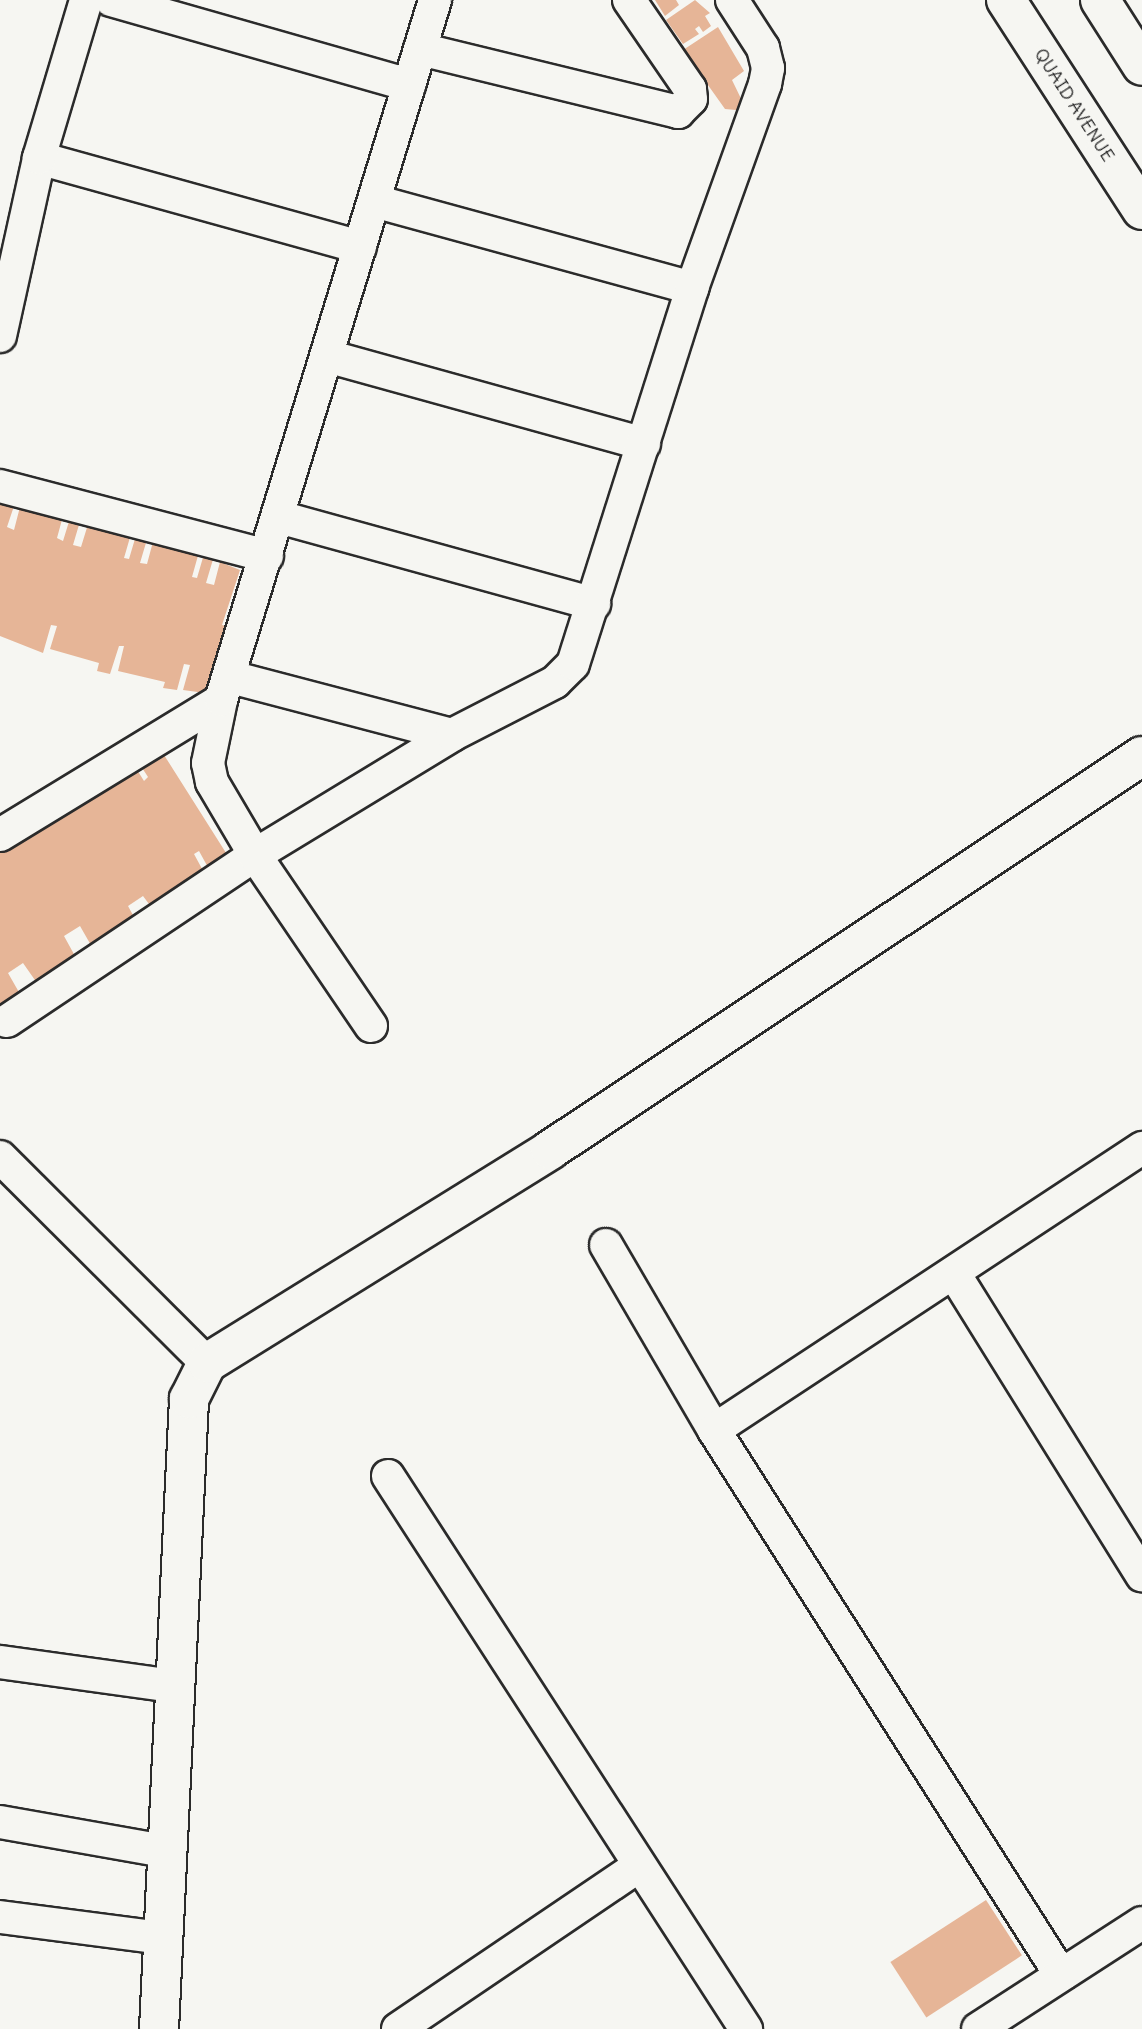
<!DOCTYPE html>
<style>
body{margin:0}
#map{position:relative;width:1142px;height:2029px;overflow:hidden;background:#f6f6f2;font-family:Delius,sans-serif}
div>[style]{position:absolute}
.building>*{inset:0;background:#e6b597;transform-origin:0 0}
.roads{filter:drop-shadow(2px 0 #2b2b2b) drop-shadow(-2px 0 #2b2b2b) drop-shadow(0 2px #2b2b2b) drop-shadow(0 -2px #2b2b2b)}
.minor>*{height:32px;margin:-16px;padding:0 16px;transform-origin:16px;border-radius:16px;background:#f6f6f2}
.tertiary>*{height:38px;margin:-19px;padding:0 19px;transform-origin:19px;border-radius:19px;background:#f6f6f2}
.secondary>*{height:38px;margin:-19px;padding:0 19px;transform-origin:19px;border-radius:19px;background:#f6f6f2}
span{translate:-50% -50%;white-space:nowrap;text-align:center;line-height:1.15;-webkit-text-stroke:7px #f6f6f2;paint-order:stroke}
.street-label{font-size:18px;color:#2b2b2b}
</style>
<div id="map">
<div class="building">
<i style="clip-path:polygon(655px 0,676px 0,679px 5px,665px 16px)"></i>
<i style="clip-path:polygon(695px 0,710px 13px,705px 16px,711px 26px,703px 32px,699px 26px,695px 29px,699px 34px,683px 44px,666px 20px)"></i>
<i style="clip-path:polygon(718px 27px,744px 71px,732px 80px,747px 111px,725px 109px,683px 50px)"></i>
<i style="clip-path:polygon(0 496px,16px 500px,7px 527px,14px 530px,21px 503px,63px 516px,57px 538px,63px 541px,71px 515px,81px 518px,73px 545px,81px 547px,89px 521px,131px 534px,124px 558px,129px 559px,137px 532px,148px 536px,140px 563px,147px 564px,154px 538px,199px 552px,192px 577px,197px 578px,204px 554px,214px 556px,206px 583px,214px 585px,220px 562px,240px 570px,222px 625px,229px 627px,205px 693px,183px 690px,190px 665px,184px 664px,177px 690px,163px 688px,165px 682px,118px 671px,124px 646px,119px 646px,110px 674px,97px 671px,99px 663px,50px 649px,57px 626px,51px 625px,43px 653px,0 636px)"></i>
<i style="clip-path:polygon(159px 747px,228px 856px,210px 871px,199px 851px,194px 854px,207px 878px,152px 908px,143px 896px,128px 906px,134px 917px,92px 947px,80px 926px,64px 936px,75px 956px,37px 983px,23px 963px,8px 973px,20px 994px,0 1005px,0 850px,129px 757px,144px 781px,148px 777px,137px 760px)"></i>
<i style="left:986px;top:1900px;width:66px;height:114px;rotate:57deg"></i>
</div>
<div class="roads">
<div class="minor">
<i style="left:111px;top:0;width:310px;rotate:15.9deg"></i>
<i style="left:420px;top:49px;width:266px;rotate:13.7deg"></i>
<i style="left:678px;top:112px;width:18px;rotate:-45deg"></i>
<i style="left:691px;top:99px;width:10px;rotate:-96deg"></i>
<i style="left:690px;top:89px;width:108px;rotate:-124.4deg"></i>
<i style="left:39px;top:158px;width:333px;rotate:15.5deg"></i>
<i style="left:374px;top:201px;width:330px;rotate:15.3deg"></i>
<i style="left:0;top:336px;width:182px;rotate:-77.6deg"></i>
<i style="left:39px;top:158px;width:165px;rotate:-73.4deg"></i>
<i style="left:327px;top:356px;width:329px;rotate:15.5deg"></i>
<i style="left:0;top:486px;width:276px;rotate:14.7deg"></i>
<i style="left:279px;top:517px;width:327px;rotate:15.4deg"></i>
<i style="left:231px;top:677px;width:228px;rotate:14.7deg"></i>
<i style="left:0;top:835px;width:259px;rotate:-31.4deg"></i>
<i style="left:7px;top:1021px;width:298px;rotate:-33.8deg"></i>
<i style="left:255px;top:855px;width:231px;rotate:-31.3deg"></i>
<i style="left:452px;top:735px;width:116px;rotate:-27.2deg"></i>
<i style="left:555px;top:682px;width:25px;rotate:-45deg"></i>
<i style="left:573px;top:664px;width:394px;rotate:-72.4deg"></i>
<i style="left:692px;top:288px;width:217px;rotate:-70.3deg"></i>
<i style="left:765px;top:84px;width:16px;rotate:-79deg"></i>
<i style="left:768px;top:68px;width:21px;rotate:-104deg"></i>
<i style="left:763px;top:48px;width:57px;rotate:-122.9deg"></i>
<i style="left:371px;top:1026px;width:207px;rotate:-124.2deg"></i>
<i style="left:255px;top:855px;width:85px;rotate:-120.5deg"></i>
<i style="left:212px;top:782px;width:19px;rotate:-102deg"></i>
<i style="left:208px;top:763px;width:64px;rotate:-78.3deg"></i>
<i style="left:221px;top:700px;width:732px;rotate:-73deg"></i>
<i style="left:0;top:1157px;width:292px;rotate:44.9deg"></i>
<i style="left:606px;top:1245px;width:214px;rotate:59.7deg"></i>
<i style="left:714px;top:1430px;width:646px;rotate:57.52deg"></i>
<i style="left:955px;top:1275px;width:354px;rotate:58.1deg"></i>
<i style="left:714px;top:1430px;width:513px;rotate:-33.38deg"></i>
<i style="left:388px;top:1476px;width:659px;rotate:57.08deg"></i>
<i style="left:0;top:1662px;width:174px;rotate:7.9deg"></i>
<i style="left:0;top:1822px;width:168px;rotate:10deg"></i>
<i style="left:0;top:1917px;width:163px;rotate:7.4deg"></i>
<i style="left:398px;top:2029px;width:291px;rotate:-34.1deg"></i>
<i style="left:978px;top:2029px;width:195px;rotate:-32.9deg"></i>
</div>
<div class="tertiary">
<i style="left:159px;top:2029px;width:631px;rotate:-87.27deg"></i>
<i style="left:189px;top:1399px;width:40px;rotate:-63.4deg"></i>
<i style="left:207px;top:1363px;width:404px;rotate:-31.8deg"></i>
<i style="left:550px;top:1150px;width:711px;rotate:-33.65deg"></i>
</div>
<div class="secondary">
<i style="left:1006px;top:0;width:250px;rotate:57.1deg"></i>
<i style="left:1100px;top:0;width:78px;rotate:57.5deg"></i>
</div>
</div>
<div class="street-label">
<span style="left:1074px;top:105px;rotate:57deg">QUAID AVENUE</span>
</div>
</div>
